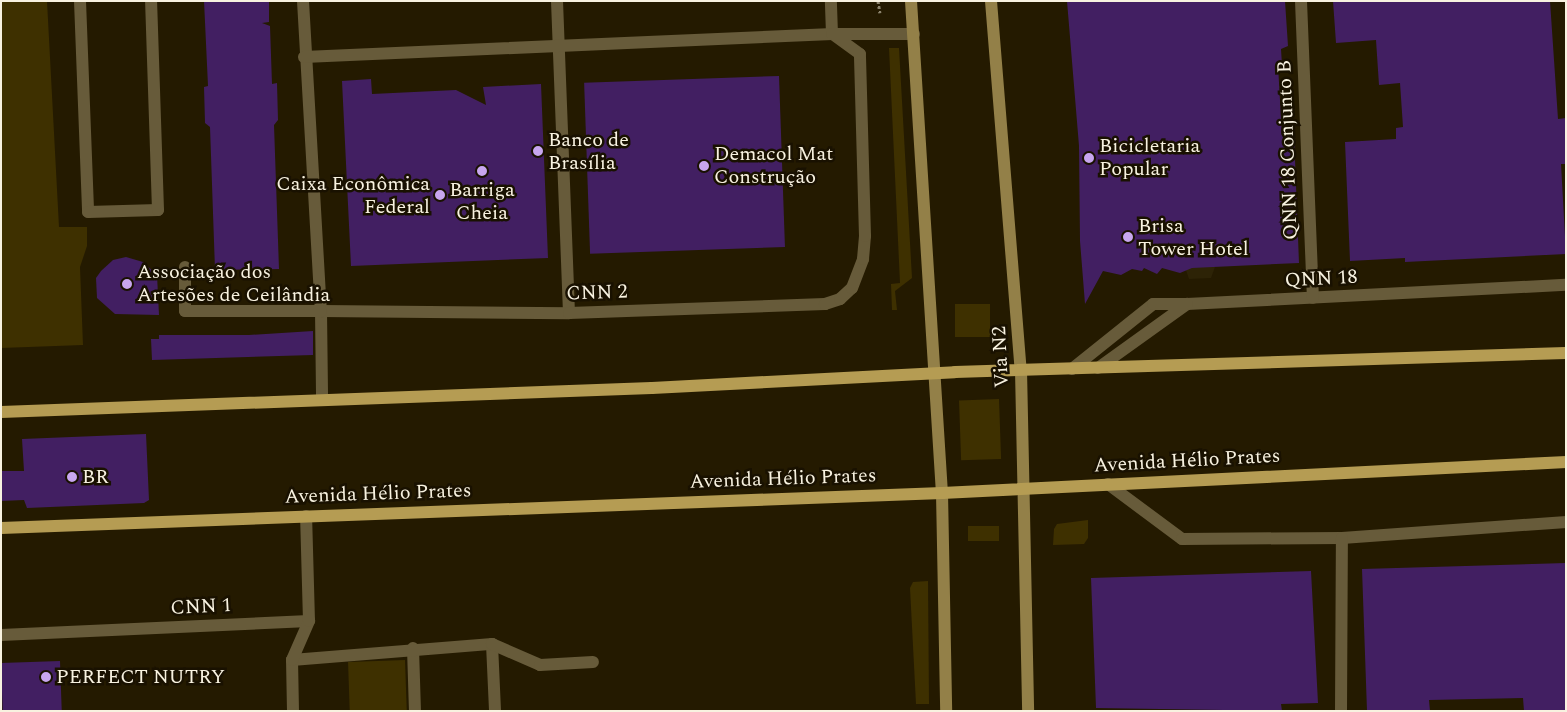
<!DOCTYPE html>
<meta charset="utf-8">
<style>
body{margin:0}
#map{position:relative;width:1567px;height:712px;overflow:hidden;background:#241a00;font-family:Spectral,serif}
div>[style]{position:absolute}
.built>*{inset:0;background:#2d2306}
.green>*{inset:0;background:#3e3000;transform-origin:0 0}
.building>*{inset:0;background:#421f62;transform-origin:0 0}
.path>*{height:3px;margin-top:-1.5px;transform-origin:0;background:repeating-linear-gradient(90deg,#8d856f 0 2.5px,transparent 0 5px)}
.lane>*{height:12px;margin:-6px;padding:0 6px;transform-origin:6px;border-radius:6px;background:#675b3a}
.street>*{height:12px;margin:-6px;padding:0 6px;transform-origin:6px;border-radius:6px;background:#675b3a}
.secondary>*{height:12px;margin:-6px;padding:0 6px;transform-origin:6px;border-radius:6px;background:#938048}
.primary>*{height:12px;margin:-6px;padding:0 6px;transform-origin:6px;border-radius:6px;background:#b59c53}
.dots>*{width:14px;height:14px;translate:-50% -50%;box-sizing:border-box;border:2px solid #191100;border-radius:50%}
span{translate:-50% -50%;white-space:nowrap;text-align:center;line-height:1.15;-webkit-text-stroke:5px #191100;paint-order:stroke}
.poi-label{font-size:20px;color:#f8f2e0}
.left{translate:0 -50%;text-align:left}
.right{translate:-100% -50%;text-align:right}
.street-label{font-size:20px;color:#f8f2e0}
.frame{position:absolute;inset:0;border:2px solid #f8f2e0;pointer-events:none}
</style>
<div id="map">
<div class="built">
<i style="clip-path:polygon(1207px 255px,1215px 267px,1211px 278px,1189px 279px,1182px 258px)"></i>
</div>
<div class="green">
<i style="clip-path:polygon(1px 1px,47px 1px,59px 227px,87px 227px,87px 246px,80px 267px,83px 345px,1px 348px)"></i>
<i style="clip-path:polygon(889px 48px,899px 48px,912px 278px,895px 291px,897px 310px,892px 310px,891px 284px,900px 283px)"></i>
<i style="left:955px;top:304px;width:35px;height:33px"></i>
<i style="left:999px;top:399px;width:60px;height:40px;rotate:88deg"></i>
<i style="clip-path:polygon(1088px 520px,1088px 538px,1084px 544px,1053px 545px,1054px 529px,1057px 524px)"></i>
<i style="left:999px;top:526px;width:15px;height:31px;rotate:90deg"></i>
<i style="clip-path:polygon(928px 581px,929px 704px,916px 704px,910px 588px,913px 582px)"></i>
<i style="left:405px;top:660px;width:51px;height:57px;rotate:88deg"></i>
</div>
<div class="building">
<i style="clip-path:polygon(204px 1px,269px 1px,269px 22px,262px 23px,270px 26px,272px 84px,277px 83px,278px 120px,274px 125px,279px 269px,215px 270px,210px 127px,205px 123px,204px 87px,208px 86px)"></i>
<i style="clip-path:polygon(1067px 1px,1285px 1px,1288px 46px,1281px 49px,1282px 65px,1278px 65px,1282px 136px,1294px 134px,1299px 263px,1192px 268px,1180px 273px,1162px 268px,1157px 274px,1144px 268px,1142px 271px,1132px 269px,1121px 275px,1103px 271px,1085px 304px,1080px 241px,1079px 146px)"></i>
<i style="clip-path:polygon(1333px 1px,1550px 1px,1558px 119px,1566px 118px,1566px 164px,1561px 164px,1566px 254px,1405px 262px,1405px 258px,1350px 261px,1345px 142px,1396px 139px,1396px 128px,1403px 127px,1400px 83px,1379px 85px,1376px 40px,1336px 43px)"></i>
<i style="left:779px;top:76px;width:171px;height:195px;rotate:88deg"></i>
<i style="clip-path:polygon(371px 79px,372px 94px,456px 90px,486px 105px,483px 87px,541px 84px,548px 258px,351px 266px,342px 81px)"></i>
<i style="clip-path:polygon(126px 257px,143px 262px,157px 275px,159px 315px,115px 314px,97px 298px,96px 278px,101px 271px,113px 260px)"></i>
<i style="clip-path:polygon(313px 331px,313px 355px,152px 360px,151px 339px,159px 339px,159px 335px,249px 335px)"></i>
<i style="clip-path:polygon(146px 434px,149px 500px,144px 503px,27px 508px,24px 500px,1px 501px,1px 471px,24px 471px,22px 439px)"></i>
<i style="clip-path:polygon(1566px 563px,1566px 711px,1524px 711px,1523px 698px,1429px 700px,1430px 711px,1367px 711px,1362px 569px)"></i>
<i style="clip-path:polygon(1311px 571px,1318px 703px,1281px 704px,1282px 711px,1096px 708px,1091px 578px)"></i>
<i style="left:60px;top:661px;width:50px;height:59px;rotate:88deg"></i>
</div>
<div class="path">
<i style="left:878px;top:1px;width:12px;rotate:81deg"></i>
</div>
<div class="lane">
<i style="left:80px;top:1px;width:211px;rotate:87.8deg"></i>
<i style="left:88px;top:212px;width:70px;rotate:-1.6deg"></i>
<i style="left:158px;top:210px;width:209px;rotate:-91.9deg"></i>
<i style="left:557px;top:1px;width:312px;rotate:87.8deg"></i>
<i style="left:321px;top:311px;width:88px;rotate:89.3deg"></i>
<i style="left:1098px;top:368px;width:110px;rotate:-35.7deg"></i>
<i style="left:1187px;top:304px;width:379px;rotate:-2.9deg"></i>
<i style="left:1072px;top:369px;width:104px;rotate:-38.7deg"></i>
<i style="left:1153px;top:304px;width:34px"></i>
<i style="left:1108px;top:484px;width:92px;rotate:36.6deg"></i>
<i style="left:1182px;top:539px;width:160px;rotate:-0.4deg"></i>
<i style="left:1342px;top:538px;width:225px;rotate:-4.1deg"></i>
<i style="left:1px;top:635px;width:308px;rotate:-2.6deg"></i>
<i style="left:492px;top:644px;width:67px;rotate:87.4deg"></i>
<i style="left:413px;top:648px;width:63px;rotate:88.2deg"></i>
<i style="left:292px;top:660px;width:201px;rotate:-4.6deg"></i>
<i style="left:492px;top:644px;width:52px;rotate:23.6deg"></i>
<i style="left:540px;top:665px;width:53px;rotate:-3.2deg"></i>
<i style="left:293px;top:711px;width:51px;rotate:-91.1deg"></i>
<i style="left:292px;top:660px;width:43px;rotate:-66.4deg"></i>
<i style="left:309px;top:621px;width:105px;rotate:-91.6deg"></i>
</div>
<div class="street">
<i style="left:303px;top:1px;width:311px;rotate:86.7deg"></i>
<i style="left:321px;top:311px;width:248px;rotate:0.5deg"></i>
<i style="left:569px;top:313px;width:256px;rotate:-2deg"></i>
<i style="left:825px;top:304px;width:16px;rotate:-18deg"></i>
<i style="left:840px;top:299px;width:16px;rotate:-43deg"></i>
<i style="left:852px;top:288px;width:31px;rotate:-69deg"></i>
<i style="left:863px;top:259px;width:23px;rotate:-85deg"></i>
<i style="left:865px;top:236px;width:182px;rotate:-91.6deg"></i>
<i style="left:860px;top:54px;width:34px;rotate:-144deg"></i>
<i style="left:832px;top:34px;width:33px;rotate:-92deg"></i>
<i style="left:1301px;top:1px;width:297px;rotate:87.7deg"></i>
<i style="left:304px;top:57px;width:529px;rotate:-2.49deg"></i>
<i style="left:832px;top:34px;width:82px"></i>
<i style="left:185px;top:267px;width:44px;rotate:90deg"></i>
<i style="left:185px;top:311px;width:136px"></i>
<i style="left:1341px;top:711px;width:173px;rotate:-89.7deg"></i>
</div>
<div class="secondary">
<i style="left:911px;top:1px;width:493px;rotate:86.4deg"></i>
<i style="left:942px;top:493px;width:218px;rotate:88.9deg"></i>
<i style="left:991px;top:1px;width:370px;rotate:85.4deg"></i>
<i style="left:1021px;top:370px;width:341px;rotate:88.8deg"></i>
</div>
<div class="primary">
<i style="left:1px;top:412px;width:651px;rotate:-2.11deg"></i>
<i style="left:652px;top:388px;width:303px;rotate:-3deg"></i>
<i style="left:955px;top:372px;width:611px;rotate:-1.78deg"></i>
<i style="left:1px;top:528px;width:942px;rotate:-2.13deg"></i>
<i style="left:942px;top:493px;width:625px;rotate:-2.84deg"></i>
</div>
<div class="dots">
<i style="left:538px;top:151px;background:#c8a6ef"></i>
<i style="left:1089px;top:158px;background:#c8a6ef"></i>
<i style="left:704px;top:166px;background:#c8a6ef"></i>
<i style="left:482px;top:171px;background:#c8a6ef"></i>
<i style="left:440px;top:195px;background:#c8a6ef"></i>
<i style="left:1128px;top:237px;background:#c8a6ef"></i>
<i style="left:127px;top:284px;background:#c8a6ef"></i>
<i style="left:72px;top:477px;background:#c8a6ef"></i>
<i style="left:46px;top:677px;background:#c8a6ef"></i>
</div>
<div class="poi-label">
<span class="left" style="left:548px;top:152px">Banco de<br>Brasília</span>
<span class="left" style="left:1099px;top:158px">Bicicletaria<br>Popular</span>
<span class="left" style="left:714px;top:166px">Demacol Mat<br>Construção</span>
<span class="right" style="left:430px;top:196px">Caixa Econômica<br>Federal</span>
<span style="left:482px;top:202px">Barriga<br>Cheia</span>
<span class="left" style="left:1138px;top:238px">Brisa<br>Tower Hotel</span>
<span class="left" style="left:137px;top:284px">Associação dos<br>Artesões de Ceilândia</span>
<span class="left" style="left:82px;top:477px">BR</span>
<span class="left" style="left:56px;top:677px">PERFECT NUTRY</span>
</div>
<div class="street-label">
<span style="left:1288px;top:150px;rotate:-92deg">QNN 18 Conjunto B</span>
<span style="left:1321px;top:279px;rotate:-3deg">QNN 18</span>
<span style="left:597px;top:293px;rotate:-2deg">CNN 2</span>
<span style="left:1001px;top:357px;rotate:-93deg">Via N2</span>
<span style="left:1187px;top:461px;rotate:-3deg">Avenida Hélio Prates</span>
<span style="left:783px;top:479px;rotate:-2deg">Avenida Hélio Prates</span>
<span style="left:378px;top:494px;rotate:-2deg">Avenida Hélio Prates</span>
<span style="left:201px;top:607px;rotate:-3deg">CNN 1</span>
</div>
<div class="frame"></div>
</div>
